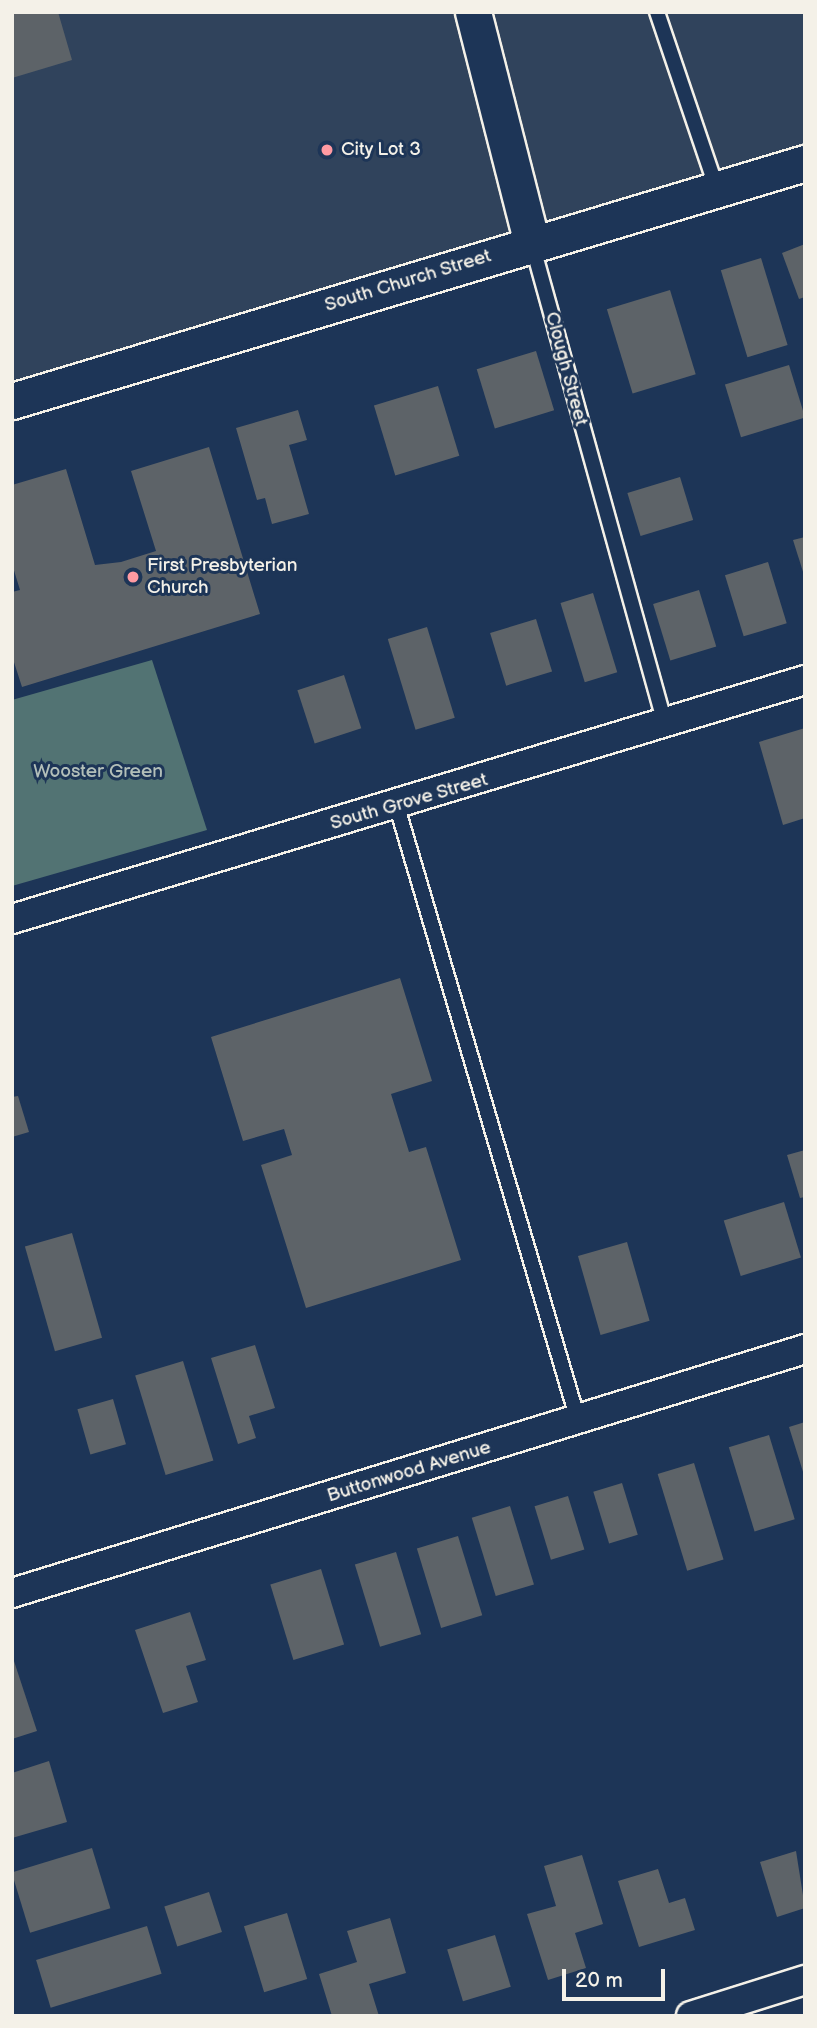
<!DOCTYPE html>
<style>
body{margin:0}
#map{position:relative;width:817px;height:2028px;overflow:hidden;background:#1d3557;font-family:"Balsamiq Sans",sans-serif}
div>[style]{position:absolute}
.built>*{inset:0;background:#30435c}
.green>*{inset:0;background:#527373}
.building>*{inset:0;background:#5d6368;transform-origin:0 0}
.roads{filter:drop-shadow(2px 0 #f4f1e8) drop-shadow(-2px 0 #f4f1e8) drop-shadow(0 2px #f4f1e8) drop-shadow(0 -2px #f4f1e8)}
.service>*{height:14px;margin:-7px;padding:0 7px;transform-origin:7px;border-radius:7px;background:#1d3557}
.minor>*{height:28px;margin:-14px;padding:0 14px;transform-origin:14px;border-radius:14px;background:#1d3557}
.tertiary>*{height:35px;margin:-17.5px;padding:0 17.5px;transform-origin:17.5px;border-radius:17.5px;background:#1d3557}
.dots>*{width:19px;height:19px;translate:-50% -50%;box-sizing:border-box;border:4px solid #1d3557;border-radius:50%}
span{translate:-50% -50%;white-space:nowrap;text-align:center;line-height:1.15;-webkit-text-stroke:6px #1d3557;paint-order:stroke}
.poi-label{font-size:19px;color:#f4f1e8}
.left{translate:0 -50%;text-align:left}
.street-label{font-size:19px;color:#f4f1e8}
.park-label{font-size:19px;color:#b3bfb9}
.frame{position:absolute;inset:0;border:14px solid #f4f1e8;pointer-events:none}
.scale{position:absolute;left:562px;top:1969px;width:103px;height:32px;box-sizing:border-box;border:4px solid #f4f1e8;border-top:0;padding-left:9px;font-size:21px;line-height:24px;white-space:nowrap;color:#f4f1e8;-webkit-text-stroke:5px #1d3557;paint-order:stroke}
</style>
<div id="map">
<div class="built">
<i style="clip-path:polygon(12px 12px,805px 12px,805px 163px,12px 401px)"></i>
</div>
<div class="green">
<i style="clip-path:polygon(152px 660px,207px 830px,12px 886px,12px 700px)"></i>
</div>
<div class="building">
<i style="clip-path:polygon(12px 12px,58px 12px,72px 60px,12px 78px)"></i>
<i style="clip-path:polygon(805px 244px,805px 297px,799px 299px,782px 253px)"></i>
<i style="left:761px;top:258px;width:91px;height:42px;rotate:73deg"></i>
<i style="left:670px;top:290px;width:88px;height:66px;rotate:73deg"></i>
<i style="left:536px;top:351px;width:62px;height:62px;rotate:73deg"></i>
<i style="left:789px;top:365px;width:55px;height:67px;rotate:73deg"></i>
<i style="left:438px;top:386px;width:73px;height:67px;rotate:73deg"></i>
<i style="clip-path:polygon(298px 410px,307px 440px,289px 445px,309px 514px,272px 524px,265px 498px,257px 500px,236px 428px)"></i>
<i style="clip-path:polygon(209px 447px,260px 614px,22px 687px,12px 656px,12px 592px,20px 590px,12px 564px,12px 485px,66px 469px,95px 565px,121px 562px,156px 551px,131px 471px)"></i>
<i style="left:680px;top:477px;width:45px;height:55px;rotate:73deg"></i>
<i style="clip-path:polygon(805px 537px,805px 574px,804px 575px,793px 540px)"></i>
<i style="left:768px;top:562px;width:64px;height:45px;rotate:73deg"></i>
<i style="left:699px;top:590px;width:59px;height:48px;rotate:73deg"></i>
<i style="left:593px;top:593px;width:83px;height:34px;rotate:73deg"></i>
<i style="left:536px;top:619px;width:55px;height:48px;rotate:73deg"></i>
<i style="left:427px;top:627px;width:95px;height:41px;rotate:73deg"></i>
<i style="left:344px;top:675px;width:56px;height:49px;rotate:72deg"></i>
<i style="clip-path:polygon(805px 728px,805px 818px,783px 825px,759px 742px)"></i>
<i style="clip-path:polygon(400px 978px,432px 1081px,391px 1094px,409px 1152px,426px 1147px,461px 1260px,306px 1308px,261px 1165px,292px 1155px,284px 1129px,243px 1141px,211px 1037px)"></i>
<i style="clip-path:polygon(18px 1096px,29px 1132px,12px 1137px,12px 1097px)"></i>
<i style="clip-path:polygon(805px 1150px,805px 1197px,800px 1198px,787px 1155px)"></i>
<i style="left:784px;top:1202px;width:58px;height:63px;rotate:73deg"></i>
<i style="left:72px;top:1233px;width:109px;height:49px;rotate:74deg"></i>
<i style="left:627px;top:1242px;width:82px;height:51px;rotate:74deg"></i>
<i style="clip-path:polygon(255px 1345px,275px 1408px,249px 1416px,256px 1438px,238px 1444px,211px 1358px)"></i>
<i style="left:183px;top:1361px;width:104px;height:50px;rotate:73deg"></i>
<i style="left:113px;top:1399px;width:47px;height:37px;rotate:74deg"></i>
<i style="clip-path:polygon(805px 1422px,805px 1475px,804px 1475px,789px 1427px)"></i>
<i style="left:769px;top:1435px;width:88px;height:42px;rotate:73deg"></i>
<i style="left:694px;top:1463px;width:101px;height:38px;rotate:73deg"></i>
<i style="left:622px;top:1483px;width:54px;height:30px;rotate:73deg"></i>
<i style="left:568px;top:1496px;width:56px;height:35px;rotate:73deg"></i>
<i style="left:510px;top:1506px;width:82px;height:40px;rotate:73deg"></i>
<i style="left:458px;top:1536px;width:83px;height:43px;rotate:73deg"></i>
<i style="left:396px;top:1552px;width:86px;height:43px;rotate:73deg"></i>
<i style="left:321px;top:1569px;width:79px;height:53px;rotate:73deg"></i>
<i style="clip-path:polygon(190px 1612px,206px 1660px,186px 1666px,198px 1702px,163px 1713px,135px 1630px)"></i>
<i style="clip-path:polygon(12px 1655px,37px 1731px,12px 1739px)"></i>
<i style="clip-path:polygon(49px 1761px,67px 1822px,12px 1838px,12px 1773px)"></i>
<i style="left:92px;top:1848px;width:63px;height:84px;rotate:73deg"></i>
<i style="clip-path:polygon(796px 1851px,805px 1908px,777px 1917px,760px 1862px)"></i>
<i style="clip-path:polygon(582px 1855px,603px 1924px,575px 1933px,586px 1968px,548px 1980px,527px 1914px,556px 1906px,544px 1866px)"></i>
<i style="clip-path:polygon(658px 1869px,669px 1903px,685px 1898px,695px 1930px,639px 1947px,618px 1881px)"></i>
<i style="left:209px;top:1892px;width:42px;height:47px;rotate:72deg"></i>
<i style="left:287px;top:1913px;width:69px;height:45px;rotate:73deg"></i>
<i style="clip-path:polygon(390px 1918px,406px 1973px,369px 1984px,379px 2016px,332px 2016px,319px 1974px,357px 1962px,347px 1931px)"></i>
<i style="left:147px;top:1926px;width:50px;height:116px;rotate:73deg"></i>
<i style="left:495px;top:1935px;width:54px;height:50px;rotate:73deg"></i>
</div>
<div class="roads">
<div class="service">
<i style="left:657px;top:12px;width:187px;rotate:71.3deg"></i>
<i style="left:532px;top:244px;width:498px;rotate:74.5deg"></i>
<i style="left:397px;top:807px;width:639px;rotate:73.55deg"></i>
</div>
<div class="minor">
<i style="left:12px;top:919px;width:828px;rotate:-16.77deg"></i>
<i style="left:12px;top:1593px;width:830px;rotate:-17.1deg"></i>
<i style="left:691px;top:2016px;width:120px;rotate:-17.5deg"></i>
</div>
<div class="tertiary">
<i style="left:473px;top:12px;width:239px;rotate:75.7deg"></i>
<i style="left:12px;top:401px;width:828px;rotate:-16.71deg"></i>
</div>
</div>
<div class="dots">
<i style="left:327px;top:150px;background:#ff9aa2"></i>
<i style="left:133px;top:577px;background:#ff9aa2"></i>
</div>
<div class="poi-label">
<span class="left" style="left:341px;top:150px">City Lot 3</span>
<span class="left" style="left:147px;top:577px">First Presbyterian<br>Church</span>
</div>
<div class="street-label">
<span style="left:408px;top:281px;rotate:-17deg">South Church Street</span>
<span style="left:566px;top:369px;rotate:75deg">Clough Street</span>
<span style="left:409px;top:802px;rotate:-16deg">South Grove Street</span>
<span style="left:409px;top:1472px;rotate:-17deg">Buttonwood Avenue</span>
</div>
<div class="park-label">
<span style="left:98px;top:772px">Wooster Green</span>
</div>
<div class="frame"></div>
<div class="scale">20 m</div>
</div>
